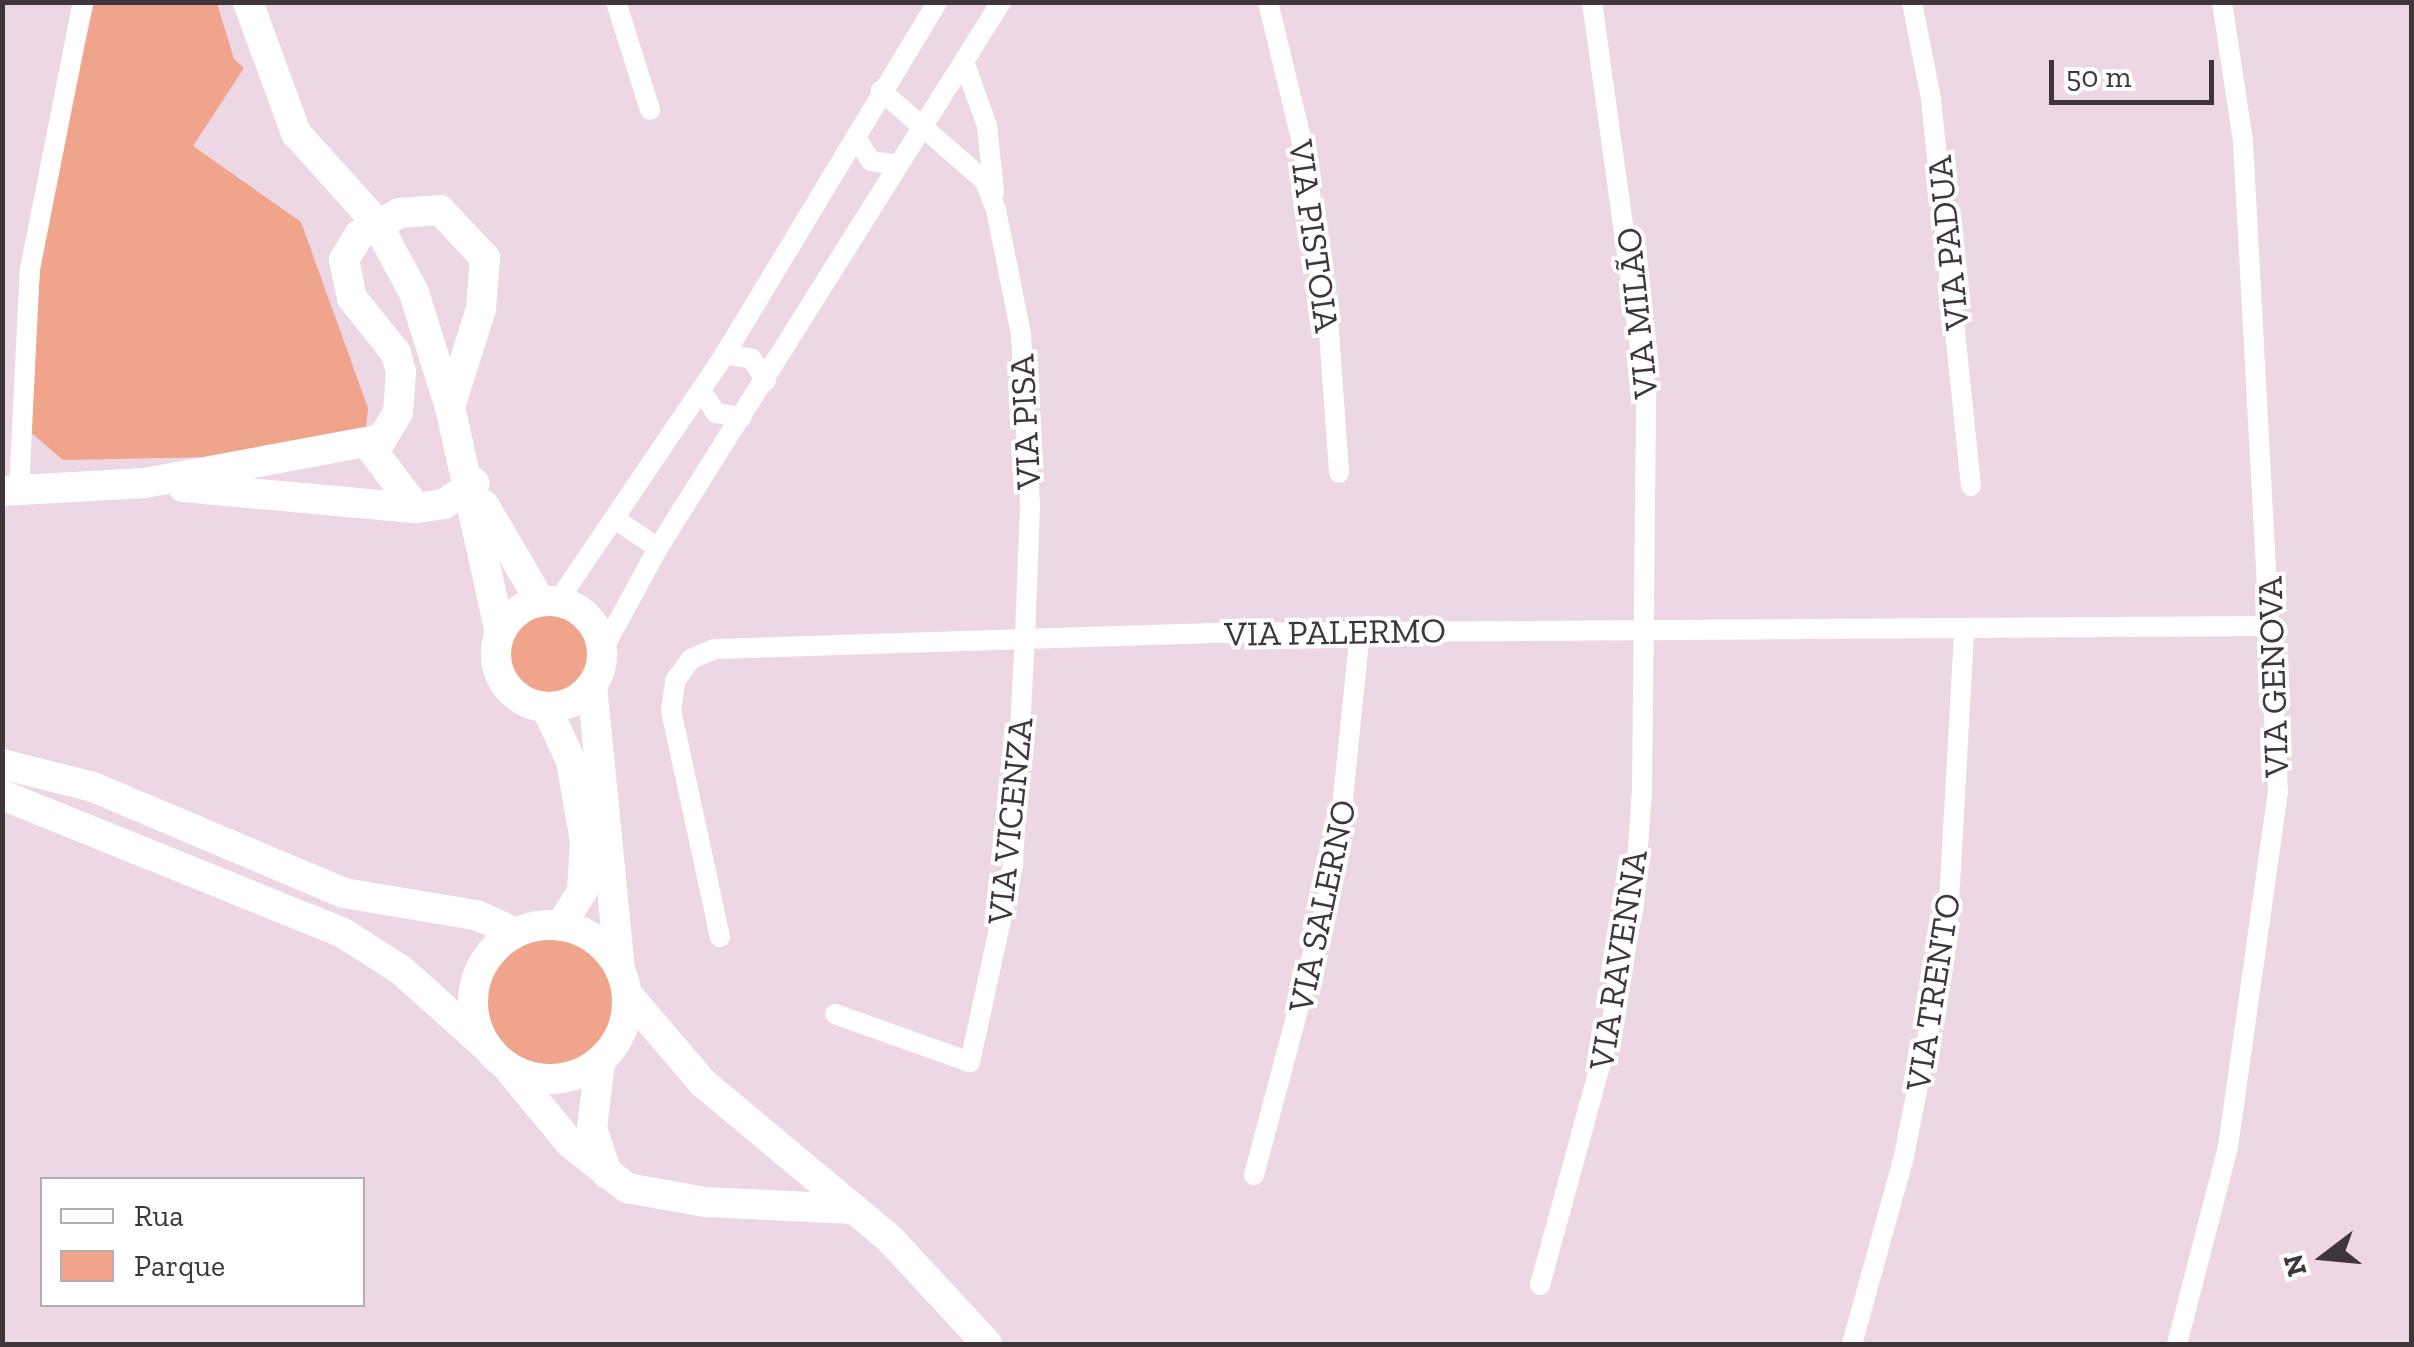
<!DOCTYPE html>
<meta charset="utf-8">
<style>
body{margin:0}
#map{position:relative;width:2414px;height:1347px;overflow:hidden;background:#eed7e4;font-family:"Zilla Slab",serif}
div>[style]{position:absolute}
.green>*{inset:0;background:#f1a48c}
.round{border-radius:50%}
.street>*{height:20px;margin:-10px;padding:0 10px;transform-origin:10px;border-radius:10px;background:#fff}
.secondary>*{height:30px;margin:-15px;padding:0 15px;transform-origin:15px;border-radius:15px;background:#fff}
.secondary>.ring{margin:-15px;padding:0;box-sizing:content-box;background:none;border:30px solid #fff;border-radius:50%}
span{translate:-50% -50%;white-space:nowrap;text-align:center;line-height:1.15;-webkit-text-stroke:8px #fff;paint-order:stroke}
.street-label{font-size:35px;color:#3f363b}
.frame{position:absolute;inset:0;border:5px solid #3f363b;pointer-events:none}
.legend{position:absolute;left:40px;top:1177px;width:325px;height:130px;box-sizing:border-box;background:#fff;border:2px solid #b2afb1;margin:0;padding:12px 18px;list-style:none;font-size:30px;color:#3f363b}
.legend li{display:flex;align-items:center;gap:20px;height:50px}
.legend b{width:50px;border:2px solid #b2afb1}
.north{position:absolute;left:2274px;top:1207px;width:100px;height:100px;-webkit-text-stroke:8px #fff;paint-order:stroke;rotate:254deg;font-size:28px;font-weight:700;line-height:40px;text-align:center;color:#3f363b}
.north::after{content:'';display:block;margin:auto;width:35px;height:45px;background:#3f363b;clip-path:polygon(50% 0,100% 100%,50% 72%,0 100%)}
.scale{position:absolute;left:2049px;top:60px;width:165px;height:45px;box-sizing:border-box;border:5px solid #3f363b;border-top:0;padding-left:12px;font-size:30px;line-height:35px;white-space:nowrap;color:#3f363b;-webkit-text-stroke:8px #fff;paint-order:stroke}
</style>
<div id="map">
<div class="green">
<i style="clip-path:polygon(94px 3px,217px 3px,234px 59px,244px 68px,193px 146px,301px 222px,368px 408px,366px 428px,321px 455px,63px 460px,28px 430px,43px 233px)"></i>
<i class="round" style="left:507px;top:612px;width:84px;height:84px"></i>
<i class="round" style="left:485px;top:937px;width:130px;height:130px"></i>
</div>
<div class="street">
<i style="left:616px;top:2px;width:113px;rotate:72.5deg"></i>
<i style="left:1268px;top:2px;width:153px;rotate:76.4deg"></i>
<i style="left:1304px;top:151px;width:169px;rotate:81.8deg"></i>
<i style="left:1328px;top:318px;width:155px;rotate:85.9deg"></i>
<i style="left:1912px;top:2px;width:99px;rotate:78.9deg"></i>
<i style="left:1931px;top:99px;width:389px;rotate:84.1deg"></i>
<i style="left:964px;top:62px;width:68px;rotate:70.2deg"></i>
<i style="left:987px;top:126px;width:67px;rotate:84deg"></i>
<i style="left:856px;top:138px;width:27px;rotate:57deg"></i>
<i style="left:871px;top:161px;width:28px;rotate:8deg"></i>
<i style="left:725px;top:354px;width:27px;rotate:10deg"></i>
<i style="left:752px;top:359px;width:26px;rotate:58deg"></i>
<i style="left:701px;top:390px;width:27px;rotate:57deg"></i>
<i style="left:716px;top:413px;width:26px;rotate:9deg"></i>
<i style="left:19px;top:490px;width:221px;rotate:-87.2deg"></i>
<i style="left:30px;top:269px;width:272px;rotate:-78.8deg"></i>
<i style="left:618px;top:521px;width:48px;rotate:34deg"></i>
<i style="left:558px;top:601px;width:298px;rotate:-55.9deg"></i>
<i style="left:725px;top:354px;width:411px;rotate:-58.9deg"></i>
<i style="left:602px;top:651px;width:117px;rotate:-61.5deg"></i>
<i style="left:658px;top:548px;width:645px;rotate:-57.86deg"></i>
<i style="left:720px;top:937px;width:231px;rotate:-102.2deg"></i>
<i style="left:671px;top:711px;width:30px;rotate:-82deg"></i>
<i style="left:675px;top:681px;width:27px;rotate:-54deg"></i>
<i style="left:691px;top:659px;width:25px;rotate:-23deg"></i>
<i style="left:714px;top:649px;width:500px;rotate:-1.83deg"></i>
<i style="left:1214px;top:633px;width:1057px;rotate:-0.38deg"></i>
<i style="left:835px;top:1014px;width:143px;rotate:19.6deg"></i>
<i style="left:970px;top:1062px;width:203px;rotate:-77.7deg"></i>
<i style="left:1013px;top:864px;width:227px;rotate:-87deg"></i>
<i style="left:1025px;top:637px;width:131px;rotate:-87.8deg"></i>
<i style="left:1030px;top:506px;width:172px;rotate:-93deg"></i>
<i style="left:1021px;top:334px;width:126px;rotate:-101.4deg"></i>
<i style="left:996px;top:210px;width:31px;rotate:-111deg"></i>
<i style="left:985px;top:181px;width:138px;rotate:-139.1deg"></i>
<i style="left:1254px;top:1175px;width:319px;rotate:-75.1deg"></i>
<i style="left:1336px;top:867px;width:237px;rotate:-84.2deg"></i>
<i style="left:1540px;top:1285px;width:274px;rotate:-74.7deg"></i>
<i style="left:1612px;top:1021px;width:118px;rotate:-79.3deg"></i>
<i style="left:1634px;top:905px;width:114px;rotate:-86deg"></i>
<i style="left:1642px;top:791px;width:400px;rotate:-89.4deg"></i>
<i style="left:1646px;top:391px;width:393px;rotate:-97.9deg"></i>
<i style="left:1852px;top:1344px;width:195px;rotate:-74.5deg"></i>
<i style="left:1904px;top:1156px;width:222px;rotate:-78.8deg"></i>
<i style="left:1947px;top:938px;width:306px;rotate:-86.8deg"></i>
<i style="left:2177px;top:1344px;width:203px;rotate:-75.5deg"></i>
<i style="left:2228px;top:1147px;width:359px;rotate:-82deg"></i>
<i style="left:2278px;top:792px;width:652px;rotate:-93.08deg"></i>
<i style="left:2243px;top:141px;width:141px;rotate:-98.6deg"></i>
</div>
<div class="secondary">
<i style="left:248px;top:2px;width:140px;rotate:69.9deg"></i>
<i style="left:296px;top:133px;width:120px;rotate:48deg"></i>
<i style="left:376px;top:222px;width:81px;rotate:61.8deg"></i>
<i style="left:414px;top:293px;width:120px;rotate:72.5deg"></i>
<i style="left:450px;top:407px;width:230px;rotate:77.5deg"></i>
<i style="left:370px;top:447px;width:76px;rotate:53deg"></i>
<i style="left:183px;top:487px;width:234px;rotate:5.2deg"></i>
<i style="left:416px;top:508px;width:28px;rotate:-8deg"></i>
<i style="left:444px;top:504px;width:37px;rotate:-34deg"></i>
<i style="left:2px;top:491px;width:143px;rotate:-3.2deg"></i>
<i style="left:145px;top:483px;width:241px;rotate:-10.5deg"></i>
<i style="left:382px;top:439px;width:31px;rotate:-59deg"></i>
<i style="left:398px;top:412px;width:40px;rotate:-85.7deg"></i>
<i style="left:401px;top:372px;width:20px;rotate:-105deg"></i>
<i style="left:396px;top:353px;width:70px;rotate:-128.7deg"></i>
<i style="left:352px;top:298px;width:39px;rotate:-102deg"></i>
<i style="left:344px;top:260px;width:29px;rotate:-59deg"></i>
<i style="left:359px;top:235px;width:47px;rotate:-28.2deg"></i>
<i style="left:400px;top:213px;width:40px;rotate:-4.3deg"></i>
<i style="left:440px;top:210px;width:66px;rotate:46.8deg"></i>
<i style="left:485px;top:258px;width:51px;rotate:94.5deg"></i>
<i style="left:481px;top:309px;width:103px;rotate:107.6deg"></i>
<i style="left:484px;top:505px;width:111px;rotate:59.7deg"></i>
<i class="ring" style="left:496px;top:601px;width:76px;height:76px"></i>
<i style="left:592px;top:685px;width:286px;rotate:84.4deg"></i>
<i style="left:546px;top:707px;width:60px;rotate:65.2deg"></i>
<i style="left:571px;top:761px;width:81px;rotate:80.1deg"></i>
<i style="left:585px;top:841px;width:51px;rotate:93.4deg"></i>
<i style="left:582px;top:892px;width:40px;rotate:122.9deg"></i>
<i style="left:2px;top:764px;width:94px;rotate:14.2deg"></i>
<i style="left:93px;top:787px;width:272px;rotate:22.9deg"></i>
<i style="left:344px;top:893px;width:134px;rotate:9.5deg"></i>
<i style="left:476px;top:915px;width:42px;rotate:24.1deg"></i>
<i style="left:2px;top:795px;width:368px;rotate:22deg"></i>
<i style="left:343px;top:933px;width:69px;rotate:32.5deg"></i>
<i style="left:401px;top:970px;width:117px;rotate:41.9deg"></i>
<i class="ring" style="left:473px;top:925px;width:124px;height:124px"></i>
<i style="left:627px;top:994px;width:117px;rotate:49.5deg"></i>
<i style="left:703px;top:1083px;width:242px;rotate:39.8deg"></i>
<i style="left:889px;top:1238px;width:144px;rotate:47.2deg"></i>
<i style="left:600px;top:1062px;width:66px;rotate:96.9deg"></i>
<i style="left:592px;top:1128px;width:48px;rotate:71.9deg"></i>
<i style="left:508px;top:1068px;width:97px;rotate:50.4deg"></i>
<i style="left:570px;top:1143px;width:73px;rotate:38.3deg"></i>
<i style="left:627px;top:1188px;width:79px;rotate:10.2deg"></i>
<i style="left:705px;top:1202px;width:149px;rotate:2.7deg"></i>
</div>
<div class="street-label">
<span style="left:1314px;top:236px;rotate:82deg">VIA PISTOIA</span>
<span style="left:1948px;top:243px;rotate:-96deg">VIA PADUA</span>
<span style="left:1637px;top:313px;rotate:-96deg">VIA MILÃO</span>
<span style="left:1025px;top:422px;rotate:-93deg">VIA PISA</span>
<span style="left:1335px;top:632px;rotate:-1deg">VIA PALERMO</span>
<span style="left:2273px;top:677px;rotate:-92deg">VIA GENOVA</span>
<span style="left:1010px;top:821px;rotate:-84deg">VIA VICENZA</span>
<span style="left:1322px;top:906px;rotate:-78deg">VIA SALERNO</span>
<span style="left:1618px;top:960px;rotate:-81deg">VIA RAVENNA</span>
<span style="left:1933px;top:992px;rotate:-81deg">VIA TRENTO</span>
</div>
<div class="frame"></div>
<ul class="legend">
<li><b style="height:12px;background:#fff"></b>Rua</li>
<li><b style="height:28px;background:#f1a48c"></b>Parque</li>
</ul>
<div class="north">N</div>
<div class="scale">50 m</div>
</div>
